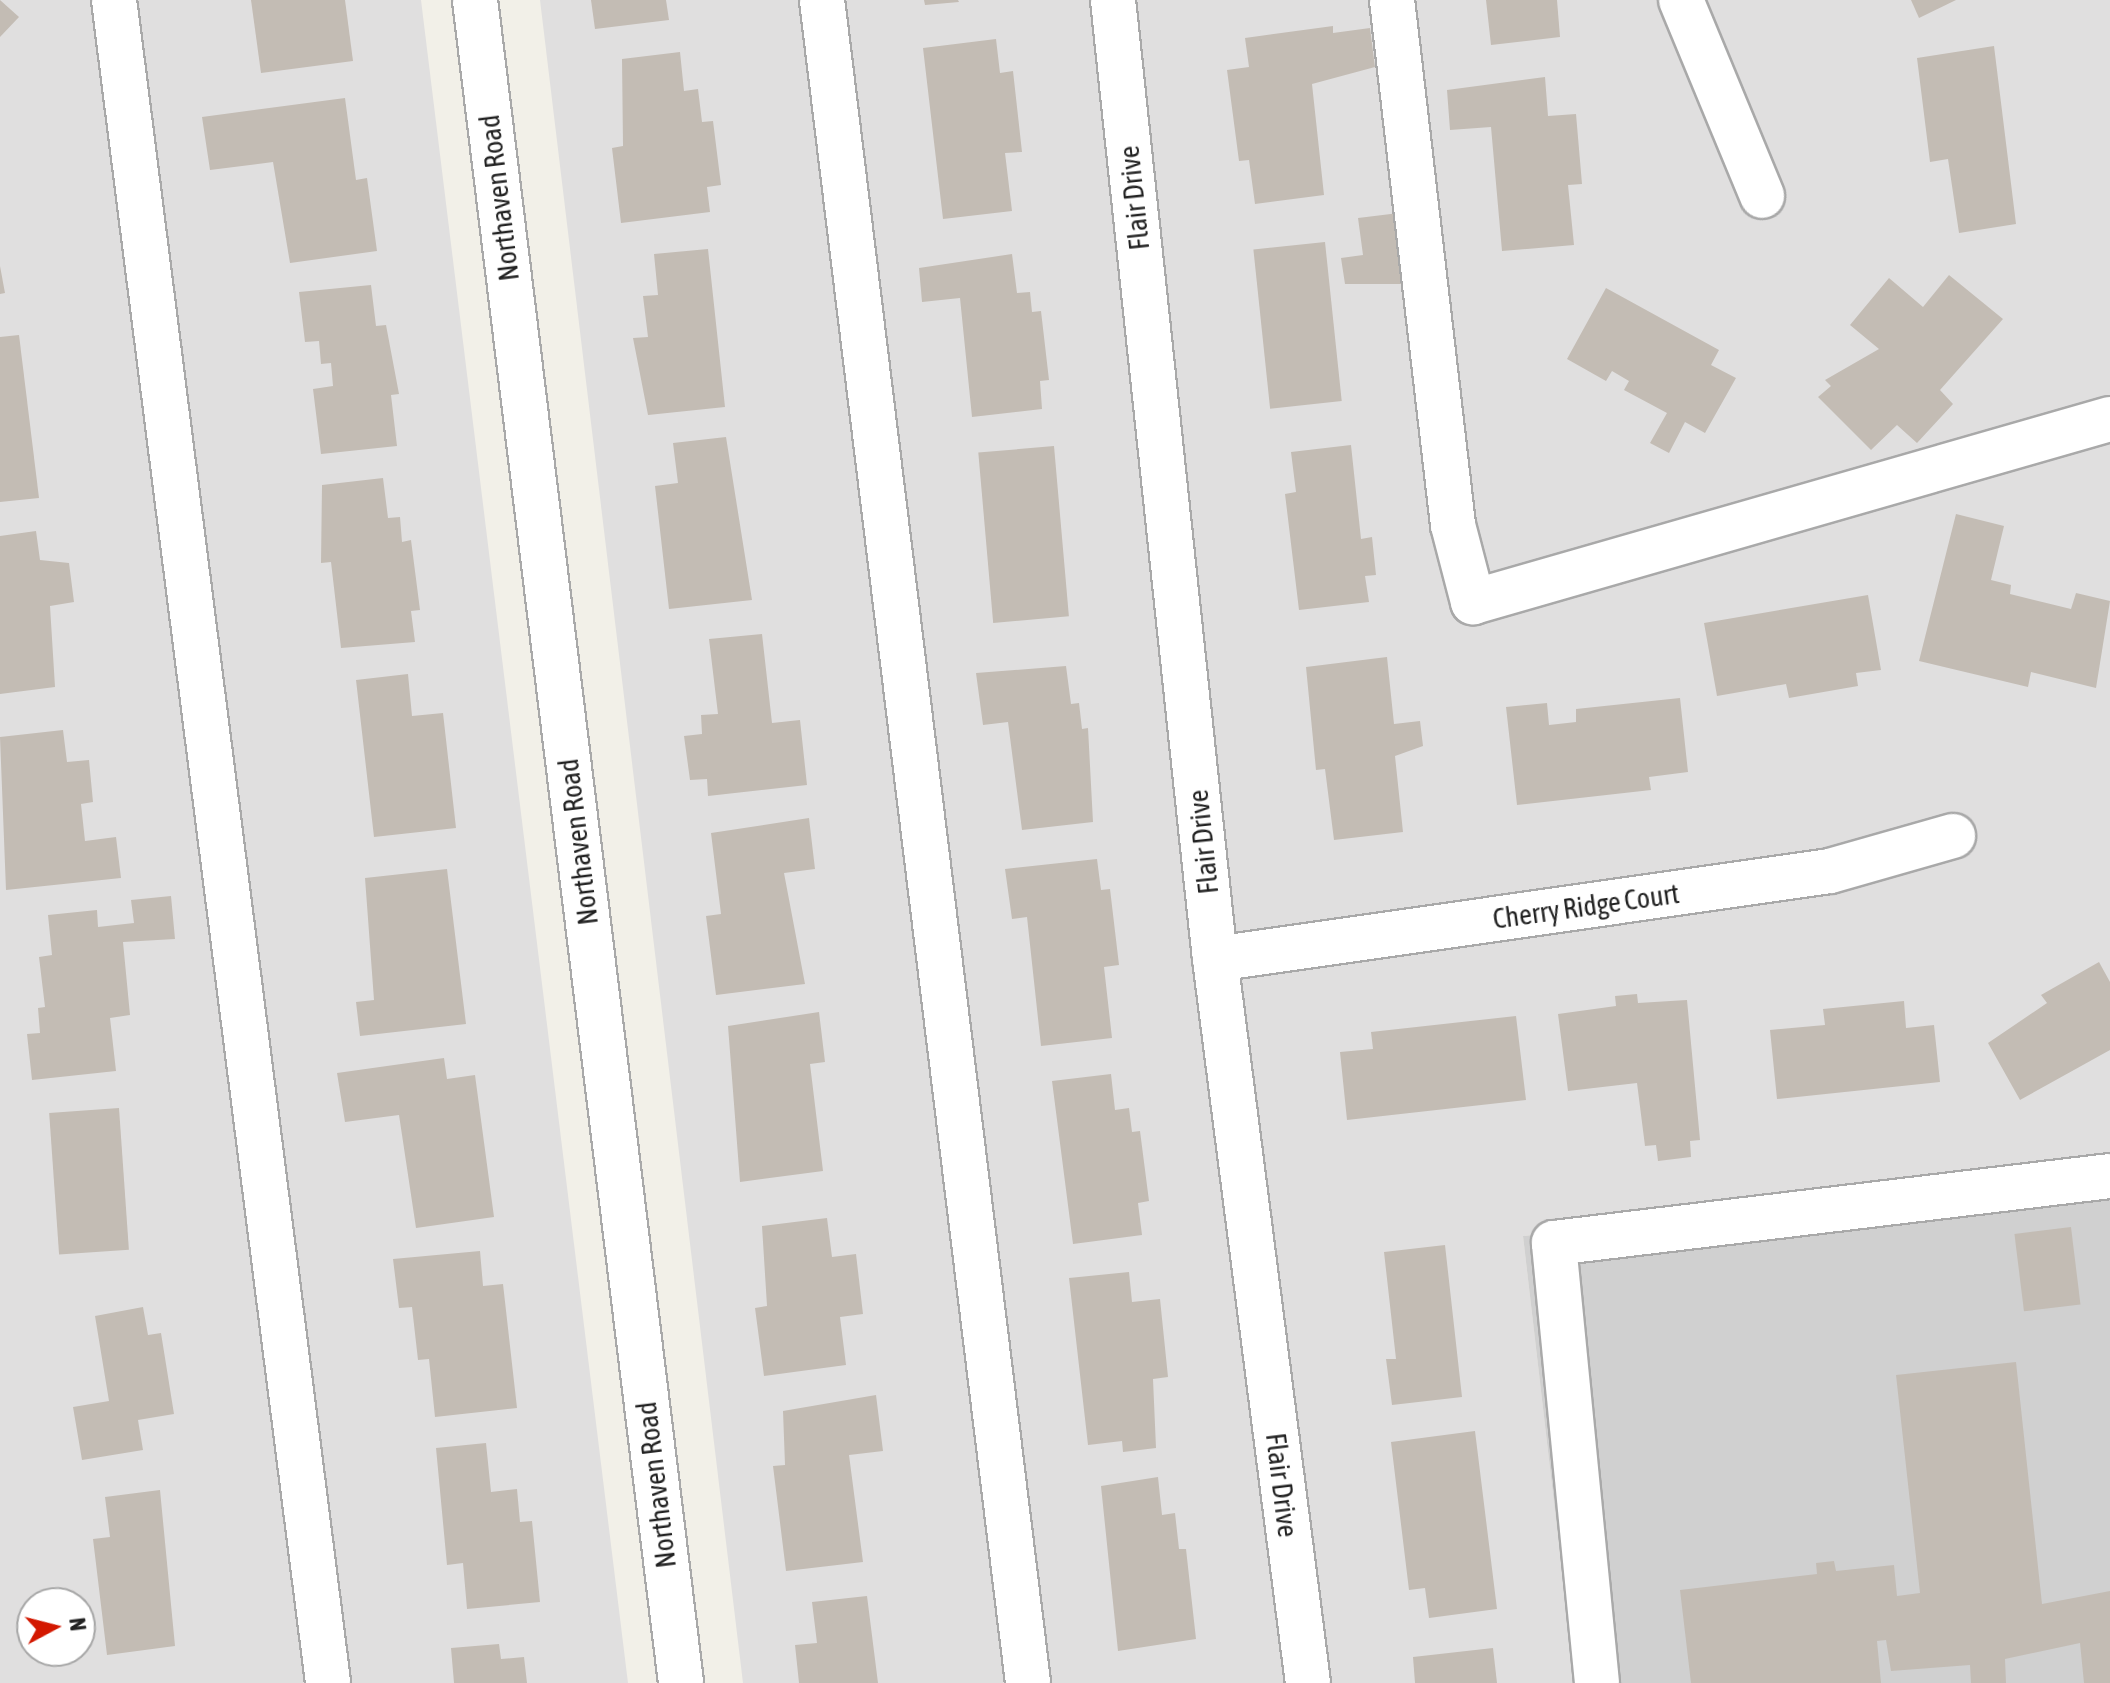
<!DOCTYPE html>
<style>
body{margin:0}
#map{position:relative;width:2110px;height:1683px;overflow:hidden;background:#f2f0e8;font-family:"Asap Condensed",sans-serif}
div>[style]{position:absolute}
.residential>*{inset:0;background:#e0dfdf}
.religious>*{inset:0;background:#d0d0d0}
.building>*{inset:0;background:#c3bcb4;transform-origin:0 0}
.roads{filter:drop-shadow(2px 0 #a9a9a9) drop-shadow(-2px 0 #a9a9a9) drop-shadow(0 2px #a9a9a9) drop-shadow(0 -2px #a9a9a9)}
.minor>*{height:44px;margin:-22px;padding:0 22px;transform-origin:22px;border-radius:22px;background:#fff}
span{translate:-50% -50%;white-space:nowrap;text-align:center;line-height:1.15;-webkit-text-stroke:6px #fff;paint-order:stroke}
.street-label{font-size:28px;color:#222}
.north{position:absolute;left:16px;top:1587px;width:80px;height:80px;box-sizing:border-box;background:#fff;border:2px solid #a7a7a7;border-radius:50%;rotate:83deg;font-size:22px;font-weight:700;line-height:32px;text-align:center;color:#222}
.north::after{content:'';display:block;margin:auto;width:28px;height:36px;background:#d31800;clip-path:polygon(50% 0,100% 100%,50% 72%,0 100%)}
</style>
<div id="map">
<div class="residential">
<i style="clip-path:polygon(evenodd,0 0,421px 0,628px 1683px,0 1683px,0 0,32px 1603px,80px 1603px,80px 1651px,32px 1651px,32px 1603px)"></i>
<i style="clip-path:polygon(540px 0,2110px 0,2110px 1163px,1523px 1236px,1575px 1683px,743px 1683px)"></i>
</div>
<div class="religious">
<i style="clip-path:polygon(2110px 1163px,2110px 1683px,1575px 1683px,1523px 1236px)"></i>
</div>
<div class="building">
<i style="clip-path:polygon(0 0,19px 17px,0 37px)"></i>
<i style="clip-path:polygon(251px 0,345px 0,353px 61px,261px 73px)"></i>
<i style="clip-path:polygon(591px 0,666px 0,669px 20px,595px 29px)"></i>
<i style="clip-path:polygon(924px 0,958px 0,959px 2px,925px 5px)"></i>
<i style="clip-path:polygon(1486px 0,1557px 0,1560px 37px,1491px 45px)"></i>
<i style="clip-path:polygon(1911px 0,1956px 0,1919px 18px)"></i>
<i style="clip-path:polygon(1333px 26px,1333px 33px,1370px 28px,1375px 67px,1312px 84px,1324px 195px,1255px 204px,1249px 160px,1239px 161px,1227px 70px,1249px 67px,1245px 38px)"></i>
<i style="clip-path:polygon(996px 39px,1000px 73px,1013px 71px,1022px 152px,1005px 153px,1012px 211px,943px 219px,923px 48px)"></i>
<i style="clip-path:polygon(1994px 46px,2016px 224px,1959px 233px,1948px 159px,1930px 162px,1917px 58px)"></i>
<i style="clip-path:polygon(680px 52px,684px 91px,698px 89px,702px 122px,713px 121px,721px 185px,707px 187px,710px 212px,621px 223px,612px 148px,623px 146px,622px 59px)"></i>
<i style="clip-path:polygon(1545px 77px,1548px 116px,1576px 114px,1582px 184px,1568px 185px,1574px 245px,1502px 251px,1491px 127px,1450px 130px,1447px 90px)"></i>
<i style="clip-path:polygon(345px 98px,356px 180px,367px 178px,377px 251px,290px 263px,273px 162px,210px 170px,202px 117px)"></i>
<i style="clip-path:polygon(1399px 213px,1408px 284px,1345px 284px,1341px 258px,1363px 255px,1358px 218px)"></i>
<i style="left:1325px;top:242px;width:160px;height:72px;rotate:84deg"></i>
<i style="clip-path:polygon(708px 249px,725px 407px,648px 415px,633px 338px,648px 337px,643px 296px,658px 295px,654px 254px)"></i>
<i style="clip-path:polygon(1012px 254px,1017px 293px,1030px 292px,1032px 312px,1041px 311px,1049px 380px,1040px 381px,1042px 409px,972px 417px,960px 298px,922px 302px,919px 268px)"></i>
<i style="clip-path:polygon(0 266px,5px 293px,0 294px)"></i>
<i style="clip-path:polygon(1949px 275px,2003px 319px,1940px 390px,1953px 404px,1917px 443px,1897px 425px,1871px 450px,1818px 397px,1831px 386px,1825px 380px,1879px 349px,1850px 325px,1889px 278px,1923px 307px)"></i>
<i style="clip-path:polygon(371px 285px,376px 326px,386px 325px,399px 394px,391px 395px,397px 446px,321px 454px,313px 389px,333px 386px,331px 363px,321px 364px,319px 341px,305px 342px,299px 292px)"></i>
<i style="clip-path:polygon(1606px 288px,1719px 350px,1711px 365px,1736px 378px,1705px 433px,1685px 422px,1669px 453px,1650px 443px,1667px 413px,1624px 390px,1629px 381px,1612px 371px,1606px 381px,1567px 359px)"></i>
<i style="clip-path:polygon(19px 335px,39px 498px,0 502px,0 337px)"></i>
<i style="clip-path:polygon(726px 437px,752px 600px,669px 609px,655px 486px,678px 483px,673px 443px)"></i>
<i style="clip-path:polygon(1351px 445px,1361px 539px,1372px 537px,1376px 575px,1365px 576px,1369px 602px,1299px 610px,1285px 494px,1296px 492px,1291px 452px)"></i>
<i style="left:1054px;top:446px;width:171px;height:76px;rotate:85deg"></i>
<i style="clip-path:polygon(383px 478px,388px 518px,400px 517px,402px 542px,411px 540px,420px 610px,411px 611px,415px 642px,341px 648px,331px 562px,321px 563px,322px 485px)"></i>
<i style="clip-path:polygon(1956px 514px,2004px 526px,1991px 580px,2011px 585px,2010px 594px,2071px 609px,2076px 593px,2110px 601px,2096px 688px,2031px 672px,2028px 687px,1919px 661px)"></i>
<i style="clip-path:polygon(36px 531px,40px 560px,69px 563px,74px 602px,50px 606px,55px 687px,0 694px,0 536px)"></i>
<i style="clip-path:polygon(1868px 595px,1881px 670px,1856px 673px,1858px 686px,1789px 698px,1786px 684px,1717px 696px,1704px 623px)"></i>
<i style="clip-path:polygon(762px 634px,772px 723px,800px 720px,807px 785px,708px 796px,707px 779px,690px 780px,684px 736px,702px 734px,701px 715px,718px 714px,709px 639px)"></i>
<i style="clip-path:polygon(1387px 657px,1394px 724px,1420px 721px,1423px 746px,1395px 756px,1403px 832px,1334px 840px,1325px 769px,1316px 770px,1306px 667px)"></i>
<i style="clip-path:polygon(1066px 666px,1071px 704px,1079px 703px,1082px 729px,1088px 728px,1093px 822px,1022px 830px,1008px 722px,983px 725px,976px 673px)"></i>
<i style="clip-path:polygon(408px 674px,412px 716px,443px 713px,456px 828px,374px 837px,356px 680px)"></i>
<i style="clip-path:polygon(1680px 698px,1688px 772px,1649px 777px,1651px 790px,1517px 805px,1506px 707px,1547px 703px,1549px 725px,1576px 722px,1576px 709px)"></i>
<i style="clip-path:polygon(63px 730px,67px 762px,89px 760px,93px 802px,81px 804px,85px 841px,116px 837px,121px 878px,6px 890px,0 737px)"></i>
<i style="clip-path:polygon(809px 818px,815px 869px,784px 873px,805px 984px,716px 995px,706px 916px,721px 914px,711px 833px)"></i>
<i style="clip-path:polygon(1097px 859px,1101px 890px,1110px 889px,1119px 965px,1104px 967px,1112px 1038px,1041px 1046px,1027px 917px,1012px 919px,1005px 869px)"></i>
<i style="clip-path:polygon(447px 869px,466px 1024px,360px 1036px,356px 1002px,374px 1000px,365px 878px)"></i>
<i style="clip-path:polygon(171px 896px,175px 939px,123px 942px,130px 1015px,110px 1018px,116px 1071px,32px 1080px,27px 1034px,40px 1033px,38px 1008px,45px 1007px,39px 957px,52px 955px,48px 915px,97px 910px,98px 927px,134px 923px,131px 900px)"></i>
<i style="clip-path:polygon(2099px 962px,2110px 982px,2110px 1050px,2020px 1100px,1988px 1043px,2047px 1003px,2041px 995px)"></i>
<i style="clip-path:polygon(1637px 994px,1638px 1003px,1687px 1000px,1700px 1140px,1690px 1141px,1691px 1157px,1658px 1161px,1656px 1145px,1645px 1146px,1637px 1083px,1568px 1091px,1558px 1014px,1616px 1006px,1615px 996px)"></i>
<i style="clip-path:polygon(1904px 1001px,1906px 1028px,1934px 1025px,1940px 1082px,1777px 1099px,1770px 1030px,1825px 1025px,1823px 1009px)"></i>
<i style="clip-path:polygon(819px 1012px,825px 1062px,810px 1064px,823px 1171px,740px 1182px,728px 1026px)"></i>
<i style="clip-path:polygon(1516px 1016px,1526px 1100px,1347px 1120px,1340px 1052px,1373px 1049px,1371px 1032px)"></i>
<i style="clip-path:polygon(444px 1058px,447px 1079px,475px 1075px,494px 1217px,416px 1228px,399px 1115px,345px 1122px,337px 1073px)"></i>
<i style="clip-path:polygon(1111px 1074px,1115px 1110px,1129px 1108px,1132px 1132px,1140px 1131px,1149px 1201px,1138px 1203px,1142px 1235px,1073px 1244px,1052px 1081px)"></i>
<i style="left:119px;top:1108px;width:142px;height:70px;rotate:86deg"></i>
<i style="clip-path:polygon(827px 1218px,832px 1257px,856px 1254px,863px 1314px,840px 1317px,846px 1365px,764px 1376px,755px 1308px,767px 1306px,762px 1226px)"></i>
<i style="left:2071px;top:1227px;width:78px;height:57px;rotate:83deg"></i>
<i style="clip-path:polygon(1445px 1245px,1462px 1397px,1392px 1405px,1386px 1359px,1396px 1359px,1384px 1252px)"></i>
<i style="clip-path:polygon(480px 1251px,483px 1286px,503px 1284px,517px 1408px,435px 1417px,429px 1359px,418px 1360px,412px 1307px,399px 1308px,393px 1259px)"></i>
<i style="clip-path:polygon(1129px 1272px,1132px 1302px,1160px 1299px,1168px 1377px,1153px 1379px,1156px 1448px,1123px 1452px,1122px 1441px,1088px 1445px,1069px 1278px)"></i>
<i style="clip-path:polygon(143px 1307px,148px 1335px,161px 1333px,174px 1414px,138px 1420px,143px 1450px,82px 1460px,73px 1407px,109px 1401px,95px 1316px)"></i>
<i style="clip-path:polygon(2016px 1362px,2042px 1604px,2110px 1591px,2110px 1683px,2084px 1683px,2080px 1643px,2005px 1659px,2006px 1683px,1971px 1683px,1970px 1665px,1891px 1671px,1886px 1640px,1877px 1641px,1881px 1683px,1691px 1683px,1680px 1590px,1817px 1574px,1816px 1563px,1834px 1561px,1836px 1571px,1894px 1565px,1897px 1596px,1920px 1593px,1896px 1375px)"></i>
<i style="clip-path:polygon(876px 1395px,883px 1451px,849px 1455px,863px 1562px,786px 1571px,773px 1466px,785px 1465px,783px 1411px)"></i>
<i style="clip-path:polygon(1475px 1431px,1497px 1609px,1429px 1618px,1425px 1588px,1409px 1590px,1391px 1442px)"></i>
<i style="clip-path:polygon(486px 1443px,491px 1492px,517px 1489px,520px 1522px,532px 1521px,540px 1602px,467px 1609px,463px 1563px,447px 1565px,436px 1448px)"></i>
<i style="clip-path:polygon(1158px 1477px,1162px 1515px,1175px 1513px,1179px 1549px,1186px 1549px,1196px 1639px,1118px 1651px,1101px 1486px)"></i>
<i style="clip-path:polygon(160px 1490px,175px 1646px,107px 1655px,93px 1539px,110px 1537px,105px 1497px)"></i>
<i style="clip-path:polygon(867px 1596px,878px 1683px,799px 1683px,795px 1645px,817px 1643px,812px 1602px)"></i>
<i style="clip-path:polygon(499px 1644px,501px 1659px,524px 1657px,527px 1683px,454px 1683px,451px 1648px)"></i>
<i style="clip-path:polygon(1493px 1648px,1497px 1683px,1415px 1683px,1413px 1657px)"></i>
</div>
<div class="roads">
<div class="minor">
<i style="left:114px;top:0;width:1697px;rotate:82.75deg"></i>
<i style="left:475px;top:0;width:1696px;rotate:83.02deg"></i>
<i style="left:822px;top:0;width:1696px;rotate:83.02deg"></i>
<i style="left:1113px;top:0;width:964px;rotate:83.93deg"></i>
<i style="left:1215px;top:959px;width:730px;rotate:82.68deg"></i>
<i style="left:1392px;top:0;width:529px;rotate:83.37deg"></i>
<i style="left:1453px;top:525px;width:80px;rotate:75.4deg"></i>
<i style="left:1473px;top:602px;width:663px;rotate:-16.03deg"></i>
<i style="left:1681px;top:0;width:212px;rotate:67.5deg"></i>
<i style="left:1215px;top:959px;width:621px;rotate:-8.14deg"></i>
<i style="left:1830px;top:871px;width:128px;rotate:-15.9deg"></i>
<i style="left:1597px;top:1683px;width:442px;rotate:-95.6deg"></i>
<i style="left:1554px;top:1243px;width:560px;rotate:-6.87deg"></i>
</div>
</div>
<div class="street-label">
<span style="left:499px;top:198px;rotate:-97deg">Northaven Road</span>
<span style="left:1134px;top:198px;rotate:-96deg">Flair Drive</span>
<span style="left:578px;top:842px;rotate:-97deg">Northaven Road</span>
<span style="left:1203px;top:842px;rotate:-96deg">Flair Drive</span>
<span style="left:1586px;top:906px;rotate:-8deg">Cherry Ridge Court</span>
<span style="left:656px;top:1485px;rotate:-97deg">Northaven Road</span>
<span style="left:1282px;top:1485px;rotate:83deg">Flair Drive</span>
</div>
<div class="north">N</div>
</div>
